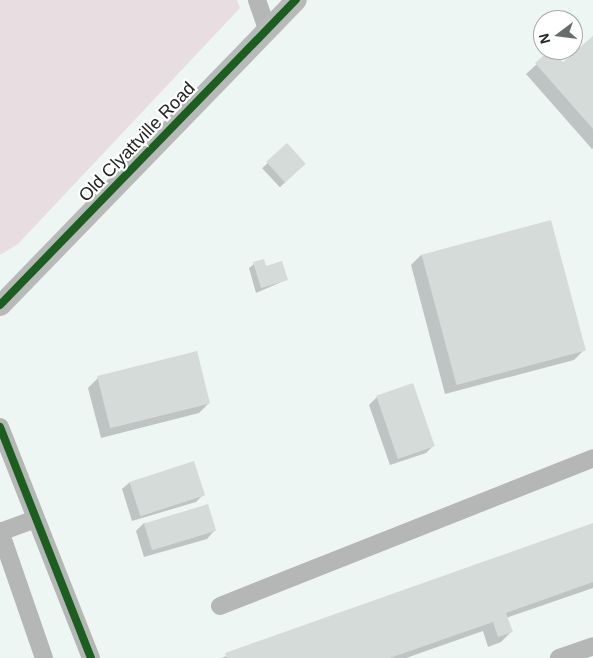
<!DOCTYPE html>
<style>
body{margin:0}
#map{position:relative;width:593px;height:658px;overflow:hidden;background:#eef6f4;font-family:Arial,sans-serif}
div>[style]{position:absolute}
.green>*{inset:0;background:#e8dde1}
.shadow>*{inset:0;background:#0003;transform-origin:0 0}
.building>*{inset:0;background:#d5dbd9;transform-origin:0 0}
.minor>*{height:18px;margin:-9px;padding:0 9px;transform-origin:9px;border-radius:9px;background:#b5b6b6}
.major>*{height:21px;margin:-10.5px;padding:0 10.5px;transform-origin:10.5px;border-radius:10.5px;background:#b7bab8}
.cycleway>*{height:8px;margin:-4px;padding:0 4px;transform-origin:4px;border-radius:4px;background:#1b5e20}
span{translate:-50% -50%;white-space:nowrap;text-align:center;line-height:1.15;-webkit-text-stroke:4.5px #fff;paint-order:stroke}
.street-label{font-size:18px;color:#202524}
.north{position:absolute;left:533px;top:10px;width:50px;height:50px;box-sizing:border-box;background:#fff;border:1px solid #a6a8a7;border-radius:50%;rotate:255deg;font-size:14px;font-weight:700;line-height:20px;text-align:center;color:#202524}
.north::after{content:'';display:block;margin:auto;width:18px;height:22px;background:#686e6d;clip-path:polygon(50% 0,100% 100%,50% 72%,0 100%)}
</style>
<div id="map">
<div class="green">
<i style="clip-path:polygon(0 0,237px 0,240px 8px,18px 244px,0 255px)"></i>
</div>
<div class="shadow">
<i style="clip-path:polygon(593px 37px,593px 148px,592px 149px,526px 74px,551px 51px,563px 64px)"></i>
<i style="left:287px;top:145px;width:26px;height:34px;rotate:47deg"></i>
<i style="clip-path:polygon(421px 255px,584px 350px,574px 360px,445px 394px,411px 265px)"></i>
<i style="clip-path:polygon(254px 264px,286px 280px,256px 293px,249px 268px)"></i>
<i style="clip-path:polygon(98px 378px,209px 403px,199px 413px,101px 438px,88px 388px)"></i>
<i style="clip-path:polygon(377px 397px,434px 445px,426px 453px,390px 465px,369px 405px)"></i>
<i style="clip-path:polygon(130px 482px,203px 495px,196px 502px,132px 521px,122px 489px)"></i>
<i style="clip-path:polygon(144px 523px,214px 531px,207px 539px,144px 557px,136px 531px)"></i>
<i style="clip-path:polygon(593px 525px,593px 588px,506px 618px,511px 632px,501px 642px,488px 647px,483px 631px,406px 658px,221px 658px)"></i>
</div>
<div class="building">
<i style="clip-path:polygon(593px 36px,593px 129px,535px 63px,550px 50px,563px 62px)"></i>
<i style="left:287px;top:143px;width:28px;height:28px;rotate:48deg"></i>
<i style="left:551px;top:220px;width:135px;height:134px;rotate:75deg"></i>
<i style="clip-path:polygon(264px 259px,266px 266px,282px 261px,288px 280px,261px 288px,253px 262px)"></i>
<i style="left:197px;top:351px;width:54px;height:103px;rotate:76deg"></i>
<i style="left:413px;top:383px;width:67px;height:39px;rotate:71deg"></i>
<i style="left:194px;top:461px;width:36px;height:68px;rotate:72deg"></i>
<i style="left:208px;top:504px;width:28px;height:67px;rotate:73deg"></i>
<i style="clip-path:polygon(593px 523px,593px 582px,506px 613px,513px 632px,498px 637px,493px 622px,390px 658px,227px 658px,225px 653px)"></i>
</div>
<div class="minor">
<i style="left:257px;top:0;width:31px;rotate:71deg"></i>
<i style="left:0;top:427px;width:248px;rotate:68.5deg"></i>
<i style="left:0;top:531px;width:134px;rotate:70.9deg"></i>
<i style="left:0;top:532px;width:38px;rotate:-20deg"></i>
<i style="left:220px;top:606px;width:401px;rotate:-21.6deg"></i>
<i style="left:559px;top:658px;width:36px;rotate:-19deg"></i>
</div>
<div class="major">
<i style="left:0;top:305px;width:425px;rotate:-45.9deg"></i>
</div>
<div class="cycleway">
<i style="left:0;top:305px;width:425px;rotate:-45.9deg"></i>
<i style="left:0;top:427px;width:248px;rotate:68.5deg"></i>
</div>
<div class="street-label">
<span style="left:137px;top:142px;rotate:-46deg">Old Clyattville Road</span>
</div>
<div class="north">N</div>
</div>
